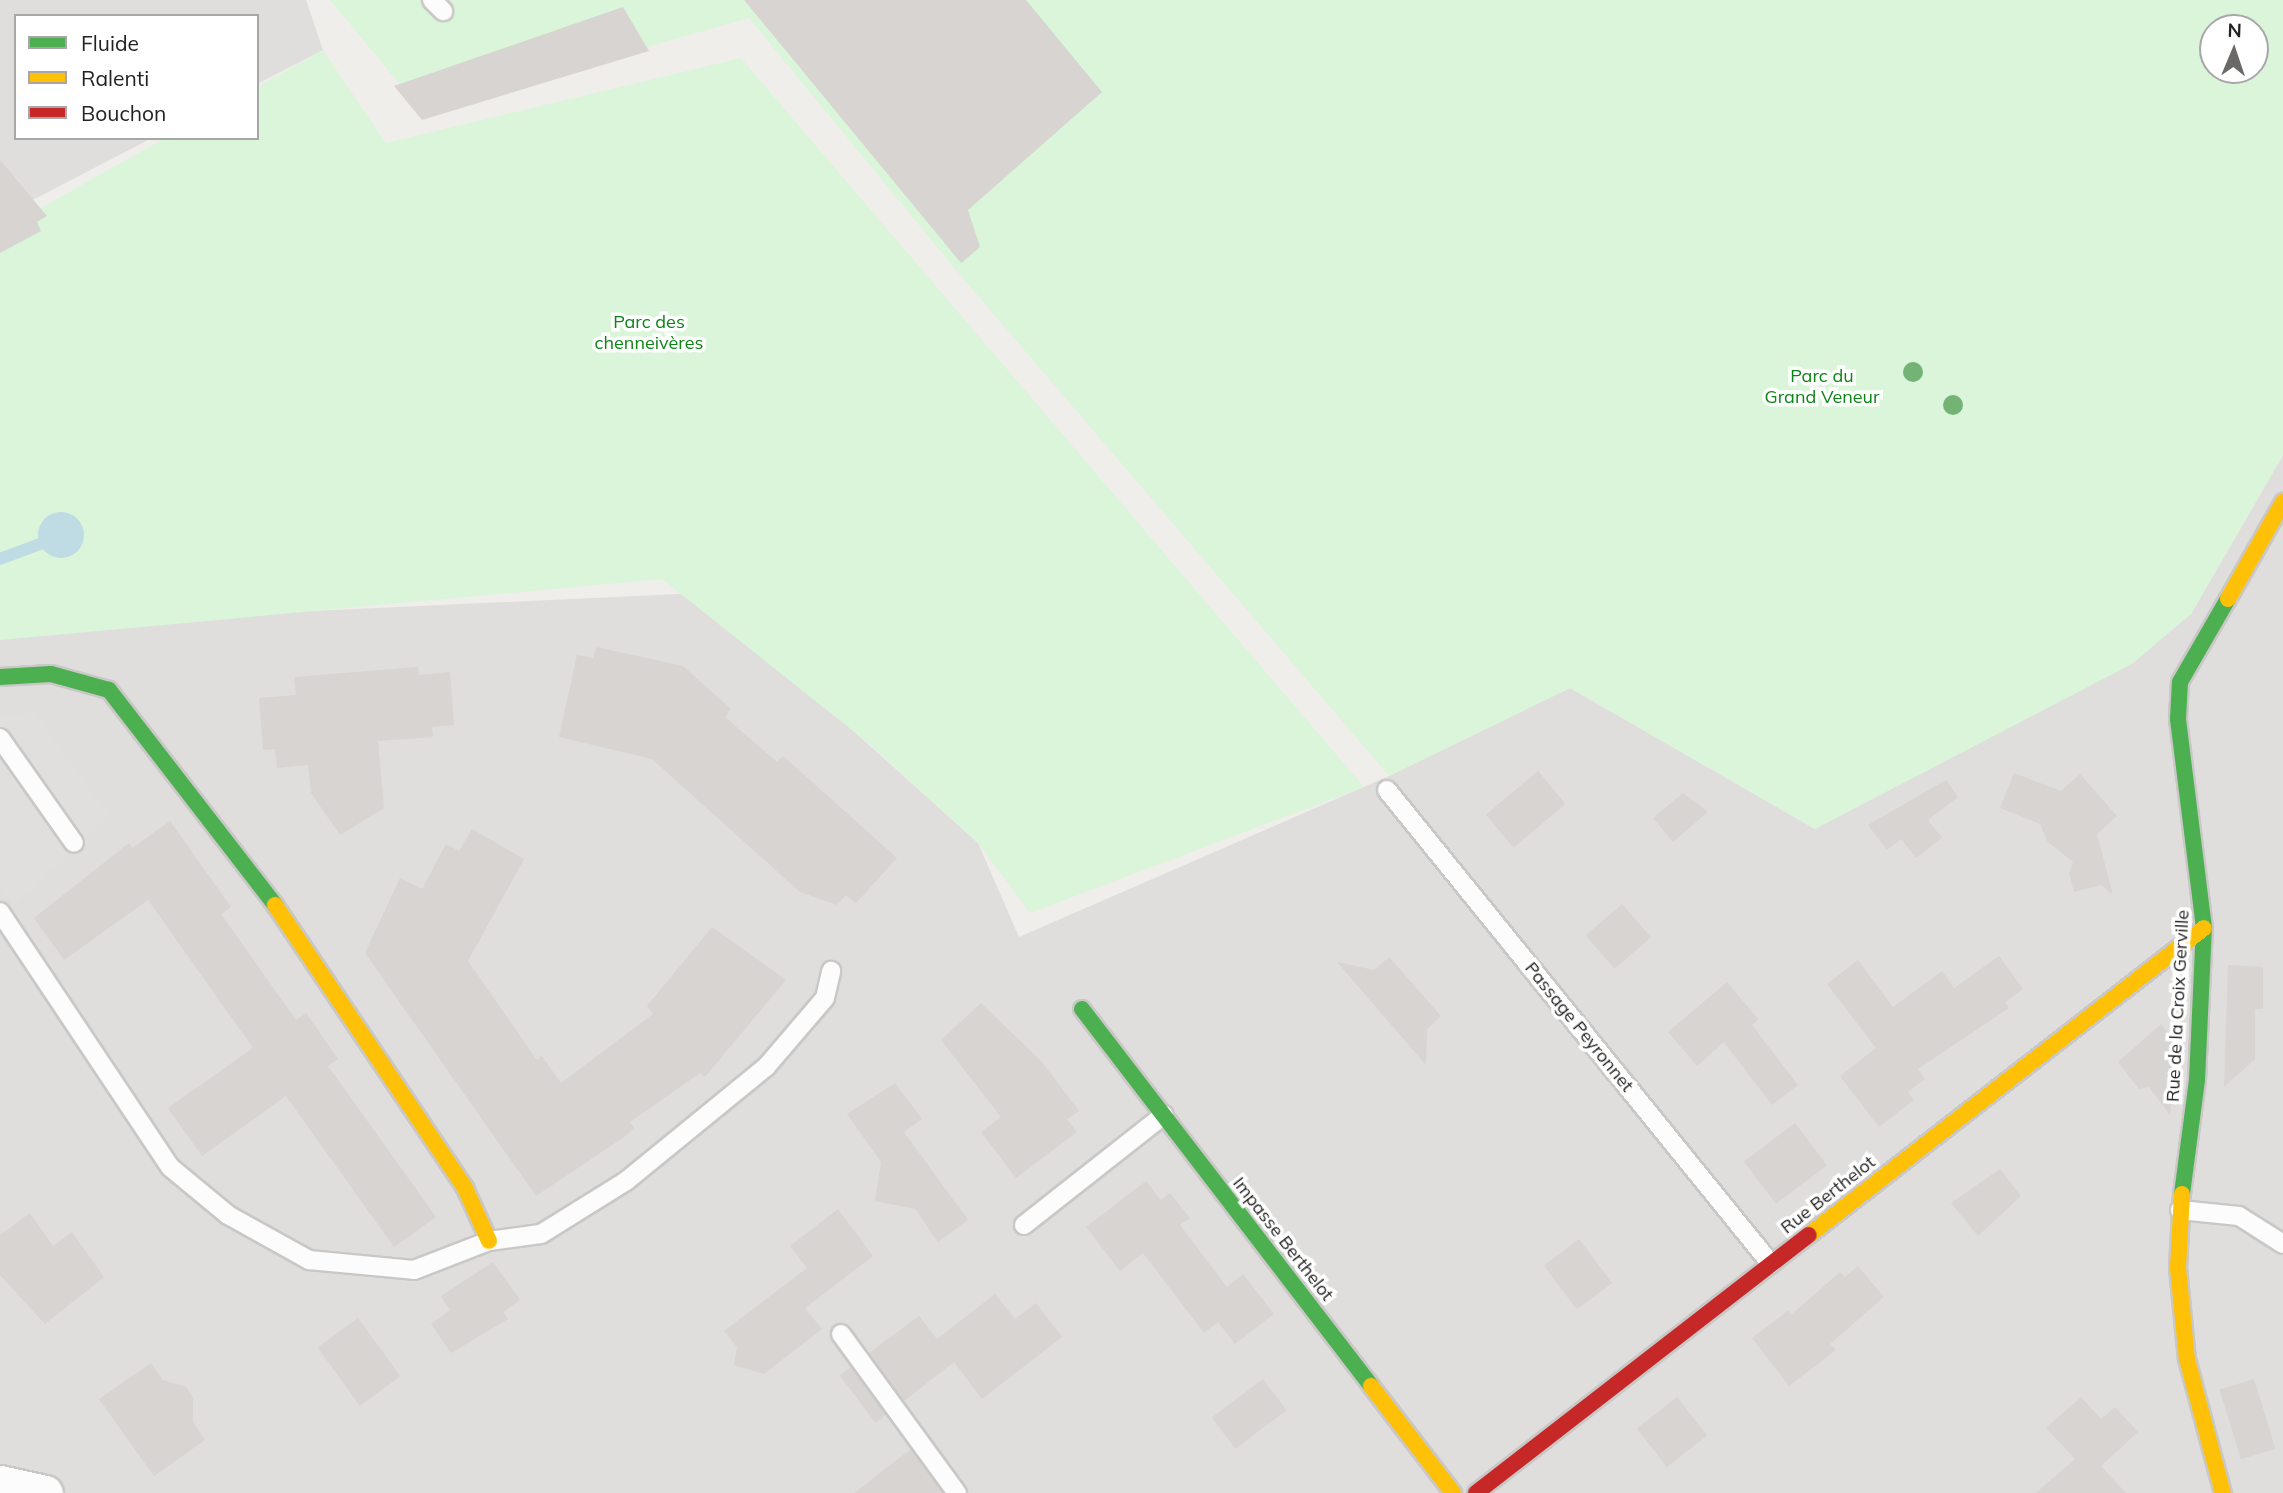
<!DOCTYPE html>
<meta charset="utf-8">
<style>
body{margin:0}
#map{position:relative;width:2283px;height:1493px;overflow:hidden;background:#f0eeeb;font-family:Mulish,sans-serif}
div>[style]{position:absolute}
.residential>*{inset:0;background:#dfdedc}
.park>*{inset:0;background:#daf5da}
.parking>*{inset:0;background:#e0dfde}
.water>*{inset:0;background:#bfdbe3}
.round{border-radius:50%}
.stream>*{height:12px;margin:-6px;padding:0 6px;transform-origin:6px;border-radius:6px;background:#bfdbe3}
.building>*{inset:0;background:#d7d4d2;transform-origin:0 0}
.roads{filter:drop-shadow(2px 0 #c9c8c7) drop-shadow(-2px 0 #c9c8c7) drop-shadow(0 2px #c9c8c7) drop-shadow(0 -2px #c9c8c7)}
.lane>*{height:18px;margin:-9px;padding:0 9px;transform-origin:9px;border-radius:9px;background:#fdfcfc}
.street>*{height:35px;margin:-17.5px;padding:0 17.5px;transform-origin:17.5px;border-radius:17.5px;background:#fdfcfc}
.fast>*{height:16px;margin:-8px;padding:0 8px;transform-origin:8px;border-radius:8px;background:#4caf50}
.slow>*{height:16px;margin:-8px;padding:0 8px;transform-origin:8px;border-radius:8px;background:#ffc107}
.jam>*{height:16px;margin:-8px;padding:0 8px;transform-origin:8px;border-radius:8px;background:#c62828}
.trees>*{width:20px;height:20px;margin:-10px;border-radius:50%;background:#73b476}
span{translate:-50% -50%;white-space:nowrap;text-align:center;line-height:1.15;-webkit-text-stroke:7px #fff;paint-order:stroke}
.park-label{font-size:18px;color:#0c8416}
.street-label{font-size:18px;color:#222}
.legend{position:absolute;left:14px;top:14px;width:245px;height:126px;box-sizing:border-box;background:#fff;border:2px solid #a7a7a7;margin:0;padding:9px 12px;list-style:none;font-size:21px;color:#222}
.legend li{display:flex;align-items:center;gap:14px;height:35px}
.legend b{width:35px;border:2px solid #a7a7a7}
.north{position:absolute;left:2199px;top:14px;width:70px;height:70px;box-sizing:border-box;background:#fff;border:2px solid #a7a7a7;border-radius:50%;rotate:2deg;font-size:19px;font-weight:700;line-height:28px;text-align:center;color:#222}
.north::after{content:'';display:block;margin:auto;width:24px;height:32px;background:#6a6968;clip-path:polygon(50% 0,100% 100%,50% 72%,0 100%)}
</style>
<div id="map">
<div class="residential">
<i style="clip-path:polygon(0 0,306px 0,323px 50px,257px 84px,257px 16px,16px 16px,16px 138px,152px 138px,0 217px)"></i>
<i style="clip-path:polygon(2283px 455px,2283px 1493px,0 1493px,0 638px,250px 614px,700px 593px,978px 843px,1019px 937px,1389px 776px,1570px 688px,1815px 829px,2191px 614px)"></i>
</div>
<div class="park">
<i style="clip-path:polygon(evenodd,330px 0,2283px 0,2283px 455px,2191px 614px,2132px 664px,1815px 829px,1570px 688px,1389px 776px,955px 269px,749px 18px,422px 111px,330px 0,2213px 28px,2255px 28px,2255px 70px,2213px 70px,2213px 28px)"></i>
<i style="clip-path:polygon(323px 50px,386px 143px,741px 58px,1364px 787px,1030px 913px,978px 843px,867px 742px,662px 579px,0 640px,0 231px,165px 138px,257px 138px,257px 87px)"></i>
</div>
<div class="parking">
<i style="clip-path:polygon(33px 712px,109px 816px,15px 906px,0 883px,0 717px)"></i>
</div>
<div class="water">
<i class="round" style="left:38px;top:512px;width:46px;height:46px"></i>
</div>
<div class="stream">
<i style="left:0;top:559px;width:43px;rotate:-20.6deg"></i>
</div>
<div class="building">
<i style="clip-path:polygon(744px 0,1026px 0,1102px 92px,968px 210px,980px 247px,961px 263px)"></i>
<i style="clip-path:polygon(623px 7px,649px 51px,422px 120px,394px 86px)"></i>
<i style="clip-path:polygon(0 160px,47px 216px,37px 222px,41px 231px,0 253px)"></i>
<i style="clip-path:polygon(596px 647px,683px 666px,731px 709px,725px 717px,777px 762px,783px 756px,897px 858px,856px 903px,846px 895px,837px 905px,800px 892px,652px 759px,559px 737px,577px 655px,593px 658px)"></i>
<i style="clip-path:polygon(418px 667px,419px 675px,450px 672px,454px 725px,432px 727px,433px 737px,378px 741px,384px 808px,340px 835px,311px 793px,308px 765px,277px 768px,275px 749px,263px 750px,259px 698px,296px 695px,294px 677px)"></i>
<i style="left:1538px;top:771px;width:43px;height:68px;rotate:50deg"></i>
<i style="clip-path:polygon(2014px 773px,2061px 791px,2080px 774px,2117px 816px,2097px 834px,2113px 895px,2101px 885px,2074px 892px,2069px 873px,2073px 862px,2047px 841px,2040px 824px,2000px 808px)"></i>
<i style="clip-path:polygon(1946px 780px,1958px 797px,1928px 820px,1942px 838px,1916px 858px,1901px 839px,1887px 850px,1868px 825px)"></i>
<i style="clip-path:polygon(1683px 793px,1708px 812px,1673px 842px,1653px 818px)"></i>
<i style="clip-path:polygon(170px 821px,231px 907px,221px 914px,296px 1020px,306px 1013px,338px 1059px,328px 1066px,436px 1217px,394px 1247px,286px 1096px,202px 1156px,168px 1108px,253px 1048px,148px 900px,64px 960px,34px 918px,129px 843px,132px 848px)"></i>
<i style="clip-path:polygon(472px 829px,524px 859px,468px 961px,537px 1060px,542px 1056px,561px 1083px,653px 1014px,647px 1006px,712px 927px,786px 980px,705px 1077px,700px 1073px,630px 1122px,634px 1128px,627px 1135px,536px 1196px,365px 953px,400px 878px,422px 889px,446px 844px,459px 851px)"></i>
<i style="left:1622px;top:904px;width:44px;height:48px;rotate:49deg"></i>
<i style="clip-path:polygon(1999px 956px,2023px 989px,2005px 1002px,2009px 1008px,1918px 1069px,1925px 1079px,1908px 1092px,1914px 1100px,1879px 1127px,1840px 1076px,1876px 1048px,1827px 984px,1858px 960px,1893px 1007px,1942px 971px,1954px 988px)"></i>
<i style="clip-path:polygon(1389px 957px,1441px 1016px,1427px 1029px,1426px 1065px,1337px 962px,1374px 970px)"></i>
<i style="clip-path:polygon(2228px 965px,2263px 967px,2263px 1009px,2255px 1009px,2255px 1059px,2224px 1087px)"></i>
<i style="clip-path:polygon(1727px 982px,1758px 1019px,1752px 1025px,1798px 1085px,1772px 1105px,1724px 1042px,1697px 1066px,1668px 1032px)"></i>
<i style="clip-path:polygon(981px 1003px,1042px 1062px,1079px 1111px,1067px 1119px,1077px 1132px,1016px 1178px,981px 1132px,1001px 1117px,941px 1040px)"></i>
<i style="clip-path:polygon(2161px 1024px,2177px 1045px,2170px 1115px,2149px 1087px,2139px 1089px,2118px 1062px)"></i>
<i style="clip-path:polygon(895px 1083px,922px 1119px,904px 1132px,968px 1220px,938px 1242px,915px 1209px,875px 1201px,881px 1162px,847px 1114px)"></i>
<i style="left:1795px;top:1123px;width:53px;height:64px;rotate:53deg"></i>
<i style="clip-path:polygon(2000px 1169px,2021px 1196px,1978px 1236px,1951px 1203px)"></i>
<i style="clip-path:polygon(1146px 1181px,1161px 1200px,1170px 1193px,1190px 1218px,1180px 1225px,1227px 1287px,1243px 1274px,1274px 1314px,1235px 1344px,1218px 1322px,1204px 1333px,1143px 1253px,1120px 1271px,1086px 1227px)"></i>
<i style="clip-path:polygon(838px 1209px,873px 1256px,805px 1308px,822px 1329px,764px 1374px,734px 1365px,737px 1347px,724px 1331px,807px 1268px,790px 1246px)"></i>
<i style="clip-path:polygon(30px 1213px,53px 1246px,72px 1232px,104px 1277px,45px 1324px,0 1275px,0 1235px)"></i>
<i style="left:1579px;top:1239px;width:55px;height:44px;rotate:53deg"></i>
<i style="clip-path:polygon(493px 1262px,520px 1300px,503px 1312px,508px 1319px,451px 1353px,431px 1324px,450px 1310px,441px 1296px)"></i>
<i style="clip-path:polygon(1858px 1266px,1884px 1297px,1830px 1344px,1836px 1350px,1789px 1386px,1752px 1338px,1789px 1310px,1791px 1315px,1840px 1272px,1845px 1277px)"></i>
<i style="clip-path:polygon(995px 1294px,1015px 1319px,1036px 1303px,1062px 1337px,982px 1399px,954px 1362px,904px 1401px,869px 1353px,919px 1316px,937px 1339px)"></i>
<i style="left:358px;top:1318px;width:72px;height:50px;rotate:54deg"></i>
<i style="clip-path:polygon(151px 1363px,163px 1380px,186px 1387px,193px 1398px,193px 1422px,205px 1440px,154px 1476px,99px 1399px)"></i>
<i style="left:851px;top:1367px;width:59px;height:14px;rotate:53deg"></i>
<i style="left:1263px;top:1379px;width:39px;height:64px;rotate:53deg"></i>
<i style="left:2254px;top:1379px;width:73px;height:36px;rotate:73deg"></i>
<i style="left:1677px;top:1397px;width:49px;height:51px;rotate:52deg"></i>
<i style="clip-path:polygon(2081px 1397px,2101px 1419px,2115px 1407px,2138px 1432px,2101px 1466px,2126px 1493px,2036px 1493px,2075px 1459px,2046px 1428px)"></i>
<i style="clip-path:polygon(911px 1449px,943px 1493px,854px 1493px)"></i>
</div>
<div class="roads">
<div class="lane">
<i style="left:432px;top:0;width:16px;rotate:45deg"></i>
<i style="left:0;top:738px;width:128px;rotate:54.8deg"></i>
<i style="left:1387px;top:790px;width:610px;rotate:50.99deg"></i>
<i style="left:0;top:912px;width:306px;rotate:56.3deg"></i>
<i style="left:170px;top:1167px;width:75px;rotate:39.6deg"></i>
<i style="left:228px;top:1215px;width:93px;rotate:29.1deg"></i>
<i style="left:309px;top:1260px;width:105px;rotate:5.4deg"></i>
<i style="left:414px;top:1270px;width:80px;rotate:-21.1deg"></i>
<i style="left:489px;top:1241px;width:52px;rotate:-7.7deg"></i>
<i style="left:541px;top:1234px;width:100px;rotate:-31.9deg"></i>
<i style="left:626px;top:1181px;width:181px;rotate:-39.2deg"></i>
<i style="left:766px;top:1067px;width:91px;rotate:-49.5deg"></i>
<i style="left:825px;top:998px;width:28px;rotate:-77deg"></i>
<i style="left:2180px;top:1210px;width:59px;rotate:5.8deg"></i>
<i style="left:2239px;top:1216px;width:52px;rotate:32.5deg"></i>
<i style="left:1024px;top:1225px;width:178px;rotate:-38.2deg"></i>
<i style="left:841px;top:1334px;width:197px;rotate:53.9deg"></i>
</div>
<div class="street">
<i style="left:0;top:1483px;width:46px;rotate:12.5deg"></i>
</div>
<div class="fast">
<i style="left:0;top:677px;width:51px;rotate:-3.4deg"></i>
<i style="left:51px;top:674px;width:60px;rotate:15.4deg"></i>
<i style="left:109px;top:690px;width:272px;rotate:52.3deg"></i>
<i style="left:1082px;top:1009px;width:475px;rotate:52.5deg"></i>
<i style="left:2182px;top:1194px;width:115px;rotate:-82.5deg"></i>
<i style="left:2197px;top:1080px;width:152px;rotate:-87.4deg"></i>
<i style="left:2204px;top:928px;width:211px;rotate:-97.1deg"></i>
<i style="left:2178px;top:719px;width:37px;rotate:-87deg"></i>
<i style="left:2180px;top:682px;width:96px;rotate:-60deg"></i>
</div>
<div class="slow">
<i style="left:2228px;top:599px;width:112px;rotate:-60.4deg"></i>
<i style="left:275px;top:905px;width:341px;rotate:56.1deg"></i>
<i style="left:465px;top:1188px;width:58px;rotate:65.6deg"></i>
<i style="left:2182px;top:1194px;width:74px;rotate:93.1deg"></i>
<i style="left:2178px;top:1268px;width:91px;rotate:84.4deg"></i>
<i style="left:2187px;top:1359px;width:139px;rotate:75deg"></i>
<i style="left:1809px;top:1235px;width:500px;rotate:-37.85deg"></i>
<i style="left:1371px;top:1386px;width:135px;rotate:52.5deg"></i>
</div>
<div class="jam">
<i style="left:1476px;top:1493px;width:421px;rotate:-37.8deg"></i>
</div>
</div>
<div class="trees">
<i style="left:1913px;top:372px"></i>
<i style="left:1953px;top:405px"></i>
</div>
<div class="park-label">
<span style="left:649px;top:333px">Parc des<br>chenneivères</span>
<span style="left:1822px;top:387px">Parc du<br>Grand Veneur</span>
</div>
<div class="street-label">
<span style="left:2178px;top:1006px;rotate:-87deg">Rue de la Croix Gerville</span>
<span style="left:1579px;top:1027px;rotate:51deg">Passage Peyronnet</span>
<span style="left:1828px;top:1195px;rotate:-38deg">Rue Berthelot</span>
<span style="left:1283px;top:1239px;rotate:52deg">Impasse Berthelot</span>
</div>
<ul class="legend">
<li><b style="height:9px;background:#4caf50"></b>Fluide</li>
<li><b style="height:9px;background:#ffc107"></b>Ralenti</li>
<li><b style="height:9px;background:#c62828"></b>Bouchon</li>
</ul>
<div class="north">N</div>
</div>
